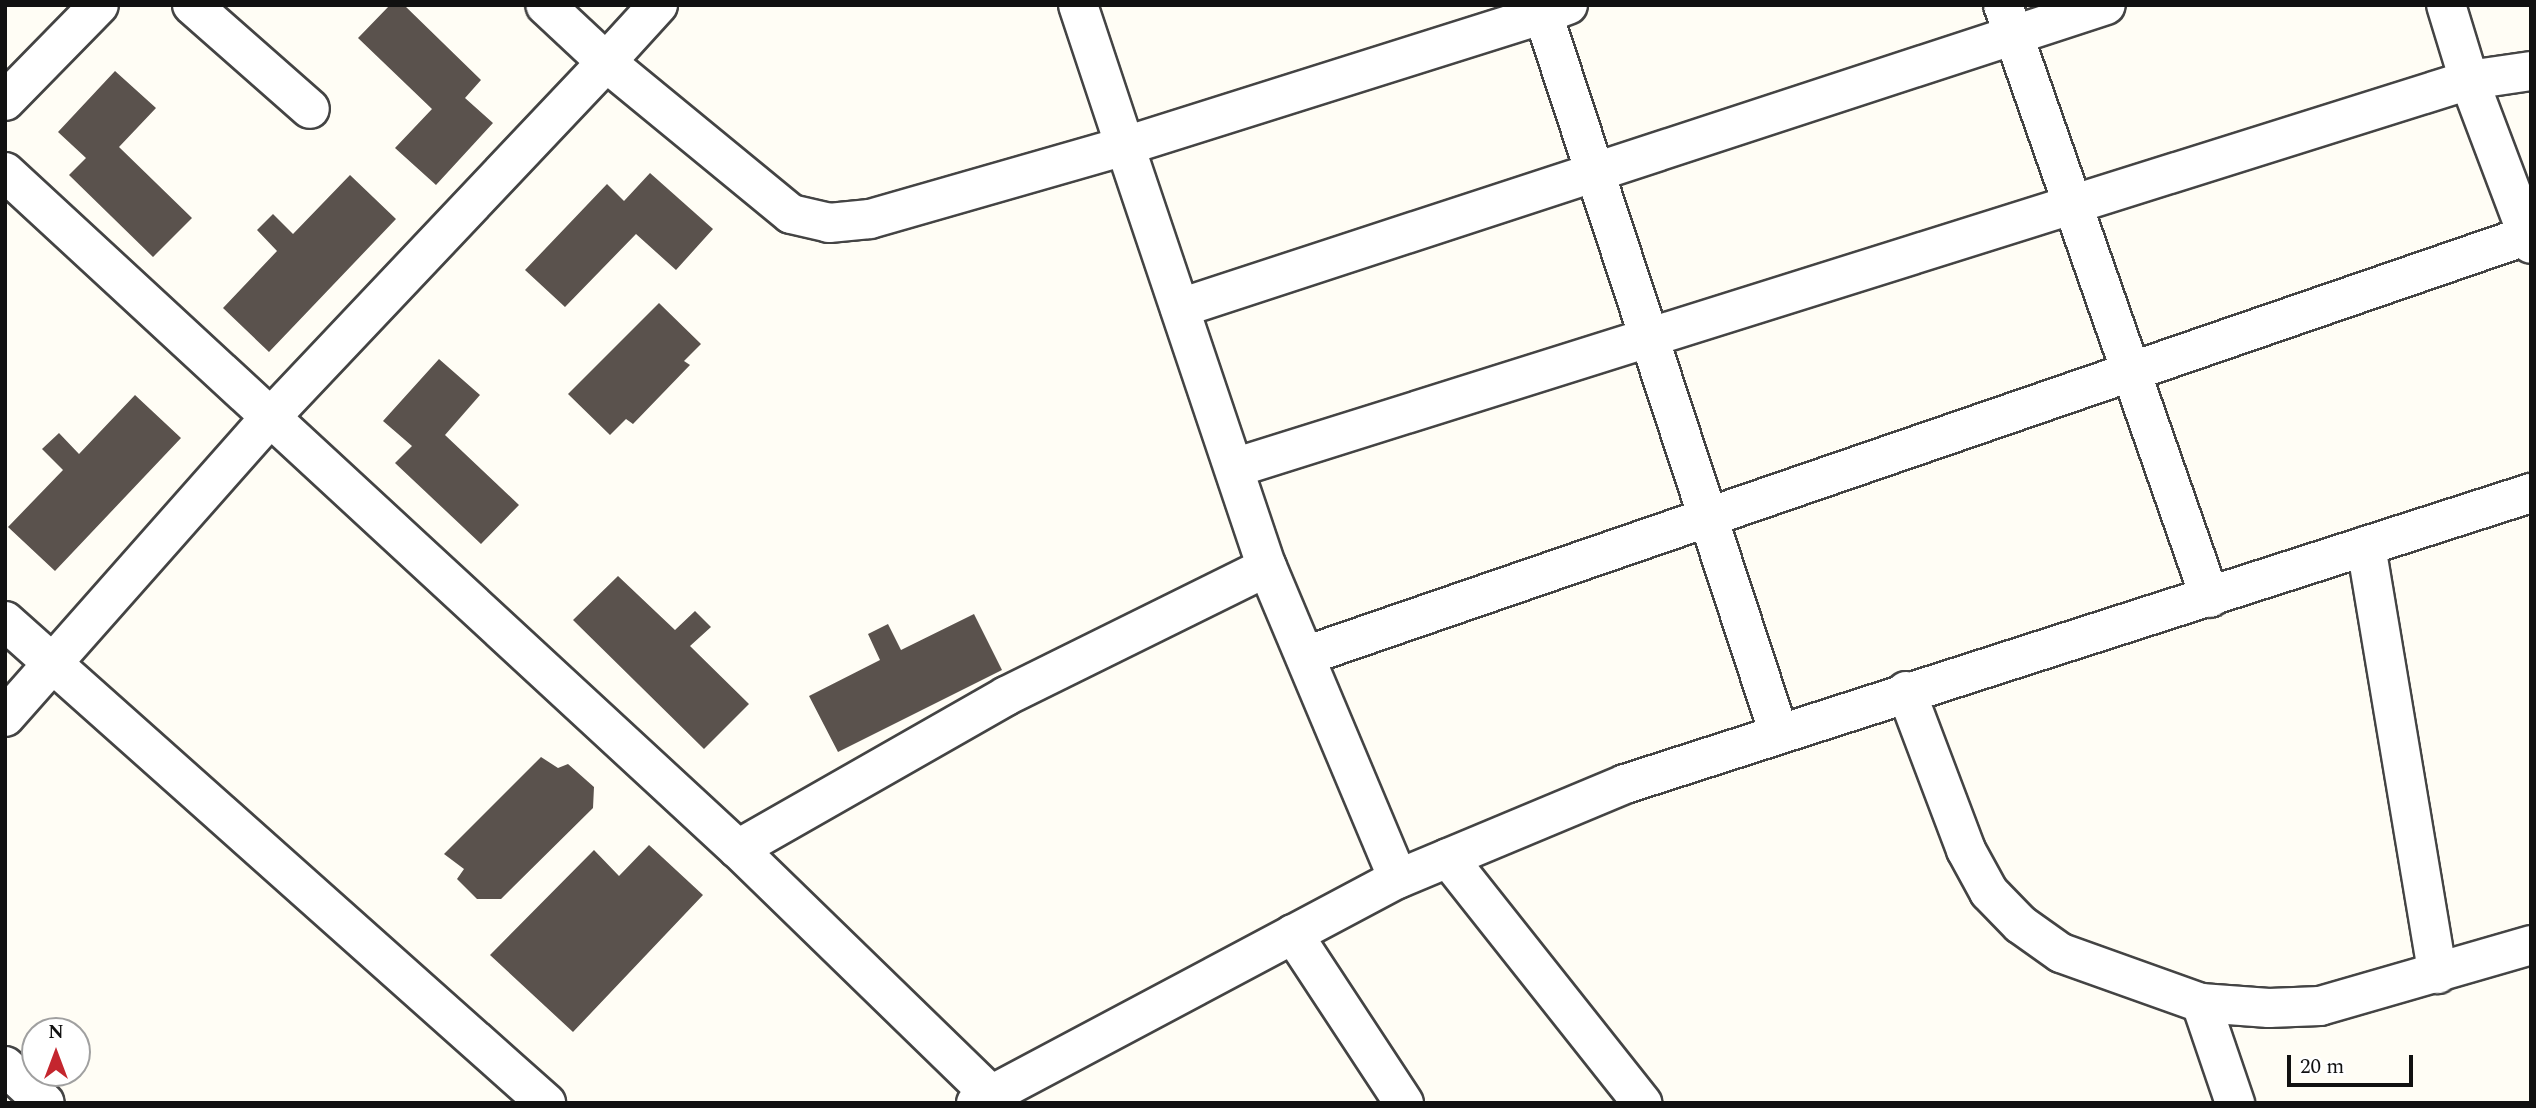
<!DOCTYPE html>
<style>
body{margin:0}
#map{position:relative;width:2536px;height:1108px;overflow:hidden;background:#fffdf5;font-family:Spectral,serif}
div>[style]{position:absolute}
.building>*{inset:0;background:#5a524d}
.roads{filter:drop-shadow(2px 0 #444) drop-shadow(-2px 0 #444) drop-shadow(0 2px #444) drop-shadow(0 -2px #444)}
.minor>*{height:38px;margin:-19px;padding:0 19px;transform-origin:19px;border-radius:19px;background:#fff}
span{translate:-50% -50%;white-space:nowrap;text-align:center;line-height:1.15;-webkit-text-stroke:7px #fff;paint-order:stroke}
.frame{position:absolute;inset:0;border:7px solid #111;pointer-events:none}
.north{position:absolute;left:21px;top:1017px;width:70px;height:70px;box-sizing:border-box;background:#fff;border:2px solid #a0a0a0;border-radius:50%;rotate:0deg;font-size:19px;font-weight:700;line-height:28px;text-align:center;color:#111}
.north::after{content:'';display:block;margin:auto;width:24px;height:32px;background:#c4262e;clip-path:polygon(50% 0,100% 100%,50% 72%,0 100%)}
.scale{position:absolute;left:2287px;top:1055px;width:126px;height:32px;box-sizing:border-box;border:4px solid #111;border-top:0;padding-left:9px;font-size:21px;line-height:24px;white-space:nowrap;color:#111;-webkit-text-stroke:5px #fff;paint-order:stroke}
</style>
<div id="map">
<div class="building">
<i style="clip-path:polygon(390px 5px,404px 5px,481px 80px,465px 98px,493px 123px,436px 185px,395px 148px,432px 109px,358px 38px)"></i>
<i style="clip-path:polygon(115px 71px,156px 108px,119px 147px,192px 218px,153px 257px,69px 175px,86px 158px,58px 132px)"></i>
<i style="clip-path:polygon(650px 173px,713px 229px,676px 270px,636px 234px,565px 307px,525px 270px,607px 184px,624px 201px)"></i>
<i style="clip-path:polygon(350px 175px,396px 219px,269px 352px,223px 308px,277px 251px,257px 230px,273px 214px,293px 234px)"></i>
<i style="clip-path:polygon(659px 303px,701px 344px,684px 361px,690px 365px,633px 424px,626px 419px,610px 435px,568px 394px)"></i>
<i style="clip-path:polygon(439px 359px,480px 395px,445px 435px,519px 505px,481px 544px,395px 463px,412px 446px,383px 421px)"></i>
<i style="clip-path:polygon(135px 395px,181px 438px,55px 571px,8px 527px,63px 470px,42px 449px,59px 433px,79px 454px)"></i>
<i style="clip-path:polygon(618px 576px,675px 630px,695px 611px,711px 627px,690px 646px,749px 704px,704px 749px,573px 620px)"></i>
<i style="clip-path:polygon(974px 614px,1002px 670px,838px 752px,809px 696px,880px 660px,868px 634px,888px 624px,901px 650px)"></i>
<i style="clip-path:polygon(541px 757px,558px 768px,568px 764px,594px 787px,593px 808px,501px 899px,477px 899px,457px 879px,464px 869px,444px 854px)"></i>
<i style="clip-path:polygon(649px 845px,703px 895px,573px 1032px,490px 955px,594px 850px,619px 876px)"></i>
</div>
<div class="roads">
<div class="minor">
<i style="left:192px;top:5px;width:157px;rotate:41.4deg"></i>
<i style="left:658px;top:5px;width:77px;rotate:132.4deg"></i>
<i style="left:606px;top:62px;width:239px;rotate:39.4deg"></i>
<i style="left:791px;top:214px;width:39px;rotate:13deg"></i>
<i style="left:829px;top:223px;width:41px;rotate:-5.6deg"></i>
<i style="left:870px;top:219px;width:265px;rotate:-16deg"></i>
<i style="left:1125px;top:146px;width:444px;rotate:71.4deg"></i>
<i style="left:1267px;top:567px;width:338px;rotate:67.2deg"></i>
<i style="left:1078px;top:5px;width:149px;rotate:71.6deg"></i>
<i style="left:1125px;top:146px;width:438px;rotate:-17.5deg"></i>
<i style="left:1543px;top:14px;width:9px;rotate:-108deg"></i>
<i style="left:1568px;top:5px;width:27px;rotate:160deg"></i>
<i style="left:1543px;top:14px;width:755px;rotate:71.85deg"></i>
<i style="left:2003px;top:5px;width:628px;rotate:70.76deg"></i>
<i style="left:2531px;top:71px;width:63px;rotate:171.7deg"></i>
<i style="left:2469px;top:80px;width:175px;rotate:69.3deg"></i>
<i style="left:5px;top:101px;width:134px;rotate:-45.6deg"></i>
<i style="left:5px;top:172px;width:998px;rotate:42.73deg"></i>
<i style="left:738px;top:849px;width:351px;rotate:44.2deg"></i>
<i style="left:1180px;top:308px;width:974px;rotate:-18.12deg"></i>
<i style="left:1234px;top:468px;width:1295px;rotate:-17.44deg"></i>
<i style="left:2469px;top:80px;width:78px;rotate:-107deg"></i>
<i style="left:2366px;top:546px;width:434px;rotate:80.5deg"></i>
<i style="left:5px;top:621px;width:725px;rotate:41.7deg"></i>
<i style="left:1305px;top:656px;width:1297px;rotate:-18.99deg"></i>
<i style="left:1906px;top:691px;width:170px;rotate:69.3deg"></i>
<i style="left:1966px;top:850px;width:48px;rotate:61.3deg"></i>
<i style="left:1989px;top:892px;width:45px;rotate:45.9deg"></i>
<i style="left:2020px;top:924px;width:50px;rotate:35.3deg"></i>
<i style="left:2061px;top:953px;width:149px;rotate:19.7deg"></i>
<i style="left:2201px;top:1003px;width:68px;rotate:4.2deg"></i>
<i style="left:2269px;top:1008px;width:51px;rotate:-2.2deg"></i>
<i style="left:2320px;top:1006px;width:220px;rotate:-16.1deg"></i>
<i style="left:5px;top:717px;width:397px;rotate:-48.5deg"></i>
<i style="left:268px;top:420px;width:492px;rotate:-46.6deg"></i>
<i style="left:606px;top:62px;width:83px;rotate:-136.9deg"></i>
<i style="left:738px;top:849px;width:309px;rotate:-29.7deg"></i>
<i style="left:1006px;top:696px;width:291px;rotate:-26.3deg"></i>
<i style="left:1448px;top:858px;width:313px;rotate:51.6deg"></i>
<i style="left:1293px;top:934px;width:202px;rotate:56.7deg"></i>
<i style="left:2201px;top:1003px;width:106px;rotate:71.2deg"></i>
<i style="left:5px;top:1066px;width:54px;rotate:42.8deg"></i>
<i style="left:976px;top:1103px;width:478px;rotate:-28deg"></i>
<i style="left:1398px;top:879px;width:246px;rotate:-22.7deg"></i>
<i style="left:1625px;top:784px;width:952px;rotate:-17.81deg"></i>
</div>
</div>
<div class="frame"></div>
<div class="north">N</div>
<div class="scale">20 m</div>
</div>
